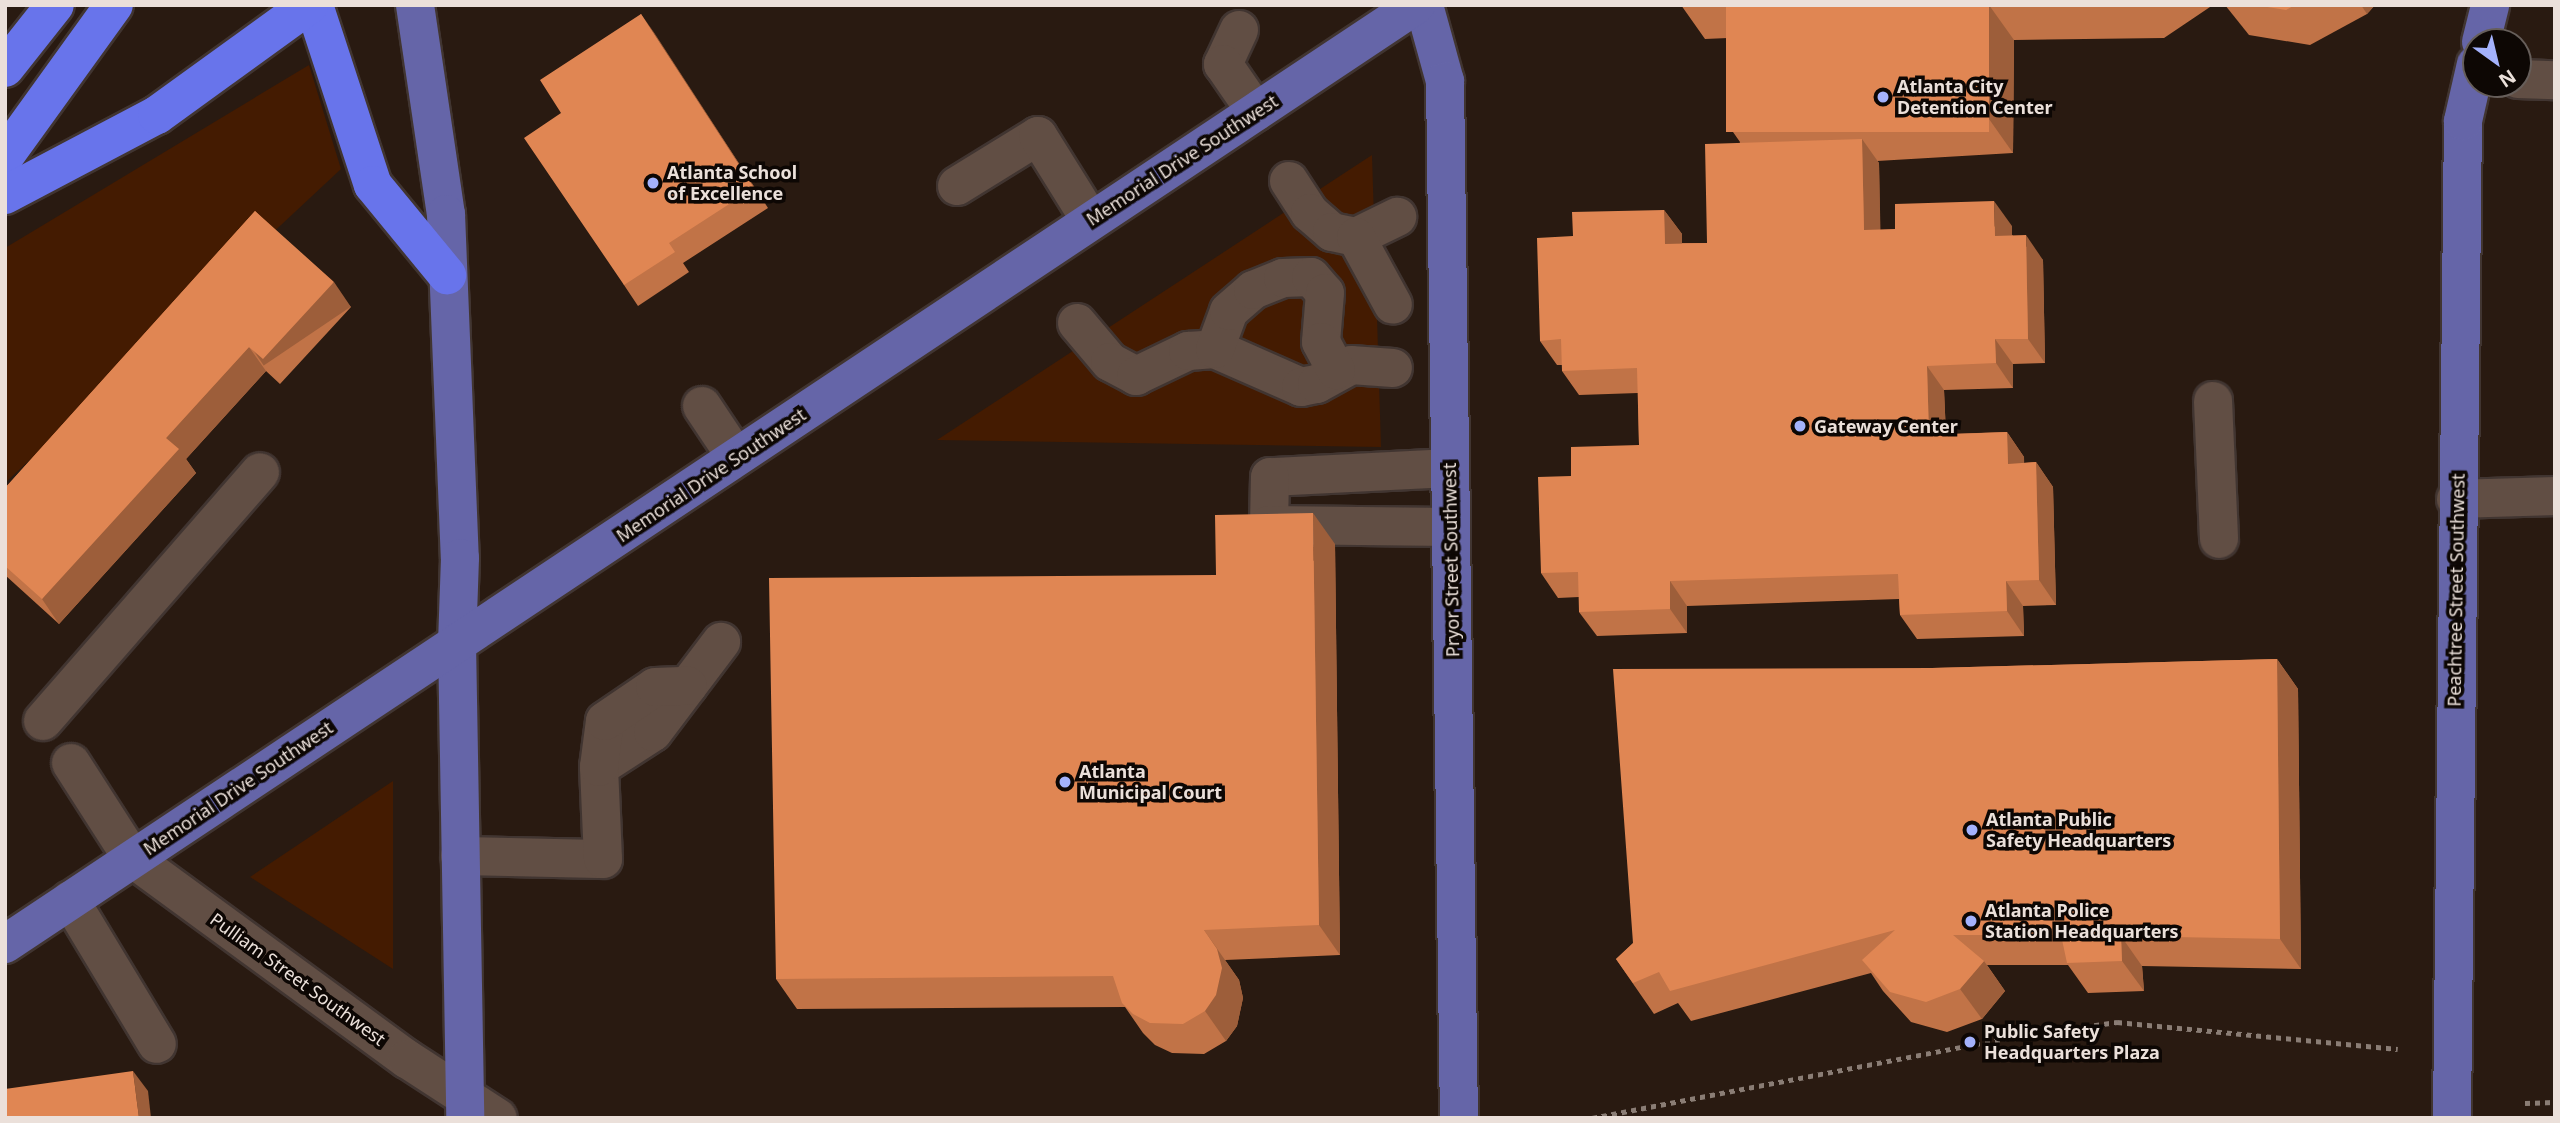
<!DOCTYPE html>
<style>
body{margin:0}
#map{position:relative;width:2560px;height:1123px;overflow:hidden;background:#291a11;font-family:"Noto Sans",sans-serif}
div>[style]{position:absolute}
.green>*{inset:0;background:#441b01}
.path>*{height:4.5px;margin-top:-2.25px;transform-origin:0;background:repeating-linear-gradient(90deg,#8a7d75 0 5px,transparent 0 10px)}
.roads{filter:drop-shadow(2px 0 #413531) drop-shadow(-2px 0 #413531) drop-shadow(0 2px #413531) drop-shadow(0 -2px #413531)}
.minor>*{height:38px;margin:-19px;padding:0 19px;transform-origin:19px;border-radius:19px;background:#614e44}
.major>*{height:38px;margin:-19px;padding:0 19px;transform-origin:19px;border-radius:19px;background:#6565a8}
.highway>*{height:38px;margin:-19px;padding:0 19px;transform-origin:19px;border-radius:19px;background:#6874eb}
.wall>*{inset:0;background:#c17347}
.shaded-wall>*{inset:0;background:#9d5e3a;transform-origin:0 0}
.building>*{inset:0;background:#e08653;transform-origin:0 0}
.dots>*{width:19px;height:19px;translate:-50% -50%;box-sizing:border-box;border:4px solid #0d0704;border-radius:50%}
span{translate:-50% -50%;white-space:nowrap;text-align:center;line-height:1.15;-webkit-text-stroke:7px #0d0704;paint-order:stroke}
.poi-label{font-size:18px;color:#ebe0da;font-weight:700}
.left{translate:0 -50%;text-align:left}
.street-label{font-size:18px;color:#ebe0da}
.frame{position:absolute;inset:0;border:7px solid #ebe0da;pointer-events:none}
.north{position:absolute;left:2462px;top:28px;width:70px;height:70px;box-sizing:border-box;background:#0d0704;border:2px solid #665e5a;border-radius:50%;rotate:146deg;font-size:19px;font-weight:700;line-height:28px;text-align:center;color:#ebe0da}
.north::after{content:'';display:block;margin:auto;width:24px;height:32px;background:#a4b2fc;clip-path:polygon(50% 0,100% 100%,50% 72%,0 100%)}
</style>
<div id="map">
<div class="green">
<i style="clip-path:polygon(309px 65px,341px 169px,5px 483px,5px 248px)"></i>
<i style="clip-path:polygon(1372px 155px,1381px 447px,937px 440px)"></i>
<i style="clip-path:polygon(393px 781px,393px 969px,250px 877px)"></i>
</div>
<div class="path">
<i style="left:2525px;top:1103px;width:30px;rotate:-2deg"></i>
<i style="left:1592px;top:1118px;width:441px;rotate:-10.9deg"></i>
<i style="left:2025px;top:1035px;width:93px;rotate:-8deg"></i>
<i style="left:2117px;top:1022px;width:282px;rotate:5.5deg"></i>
</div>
<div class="roads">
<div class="minor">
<i style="left:1239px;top:30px;width:38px;rotate:115deg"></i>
<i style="left:1223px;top:64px;width:58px;rotate:55.5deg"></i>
<i style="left:2518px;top:79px;width:37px;rotate:2deg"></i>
<i style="left:1289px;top:181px;width:38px;rotate:57deg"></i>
<i style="left:1310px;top:213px;width:29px;rotate:41deg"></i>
<i style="left:1332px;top:232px;width:25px;rotate:12deg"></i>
<i style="left:1356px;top:237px;width:46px;rotate:-26deg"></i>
<i style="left:957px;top:186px;width:95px;rotate:-31.7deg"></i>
<i style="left:1038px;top:136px;width:100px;rotate:58.1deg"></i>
<i style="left:1356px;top:237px;width:77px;rotate:61.4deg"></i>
<i style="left:1077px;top:323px;width:51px;rotate:49.8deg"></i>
<i style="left:1110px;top:362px;width:30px;rotate:28deg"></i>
<i style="left:1136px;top:376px;width:58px;rotate:-25.7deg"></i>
<i style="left:1188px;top:351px;width:27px;rotate:-4deg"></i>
<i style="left:1215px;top:349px;width:94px;rotate:23.8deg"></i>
<i style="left:1301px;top:387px;width:16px;rotate:-11deg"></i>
<i style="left:1317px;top:384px;width:39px;rotate:-29deg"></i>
<i style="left:1351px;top:365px;width:42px;rotate:4.1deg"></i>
<i style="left:1215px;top:349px;width:40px;rotate:-69.8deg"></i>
<i style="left:1229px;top:311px;width:32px;rotate:-41deg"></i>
<i style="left:1253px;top:290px;width:32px;rotate:-22deg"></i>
<i style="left:1283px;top:278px;width:28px;rotate:-2deg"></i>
<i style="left:1311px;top:277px;width:21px;rotate:49deg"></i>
<i style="left:1325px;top:293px;width:49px;rotate:94.7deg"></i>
<i style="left:1321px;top:342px;width:32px;rotate:62deg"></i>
<i style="left:2213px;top:401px;width:138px;rotate:87.5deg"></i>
<i style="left:702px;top:406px;width:61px;rotate:56.3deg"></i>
<i style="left:1450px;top:468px;width:180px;rotate:177.1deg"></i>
<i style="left:1270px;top:477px;width:48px;rotate:91.2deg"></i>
<i style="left:1269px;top:525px;width:181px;rotate:0.6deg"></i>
<i style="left:2456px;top:499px;width:99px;rotate:-1.7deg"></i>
<i style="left:43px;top:721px;width:330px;rotate:-48.9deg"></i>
<i style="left:71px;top:763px;width:113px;rotate:57.3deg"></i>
<i style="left:132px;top:858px;width:341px;rotate:36.2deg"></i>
<i style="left:407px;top:1059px;width:108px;rotate:33deg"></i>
<i style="left:599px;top:767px;width:64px;rotate:-32.9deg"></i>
<i style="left:653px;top:732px;width:113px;rotate:-52.9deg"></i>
<i style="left:460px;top:856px;width:143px;rotate:1.2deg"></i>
<i style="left:603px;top:859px;width:92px;rotate:-92.5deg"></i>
<i style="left:599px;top:767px;width:46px;rotate:-82.6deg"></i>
<i style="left:605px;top:721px;width:60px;rotate:-34.2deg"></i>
<i style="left:655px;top:687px;width:33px;rotate:-2deg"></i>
<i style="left:70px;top:900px;width:168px;rotate:58.9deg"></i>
</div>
<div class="major">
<i style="left:415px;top:5px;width:211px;rotate:81.6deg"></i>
<i style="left:446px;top:214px;width:344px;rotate:87.7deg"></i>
<i style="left:460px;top:558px;width:84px;rotate:92deg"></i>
<i style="left:457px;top:642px;width:476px;rotate:89deg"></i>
<i style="left:1424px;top:5px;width:79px;rotate:74.6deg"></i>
<i style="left:1445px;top:81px;width:1037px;rotate:89.23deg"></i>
<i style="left:2481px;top:42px;width:38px;rotate:-76deg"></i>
<i style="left:5px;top:944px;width:1695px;rotate:-33.64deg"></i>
<i style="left:2452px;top:1118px;width:997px;rotate:-89.37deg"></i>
<i style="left:2463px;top:121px;width:58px;rotate:-77.2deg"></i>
</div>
<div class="highway">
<i style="left:314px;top:5px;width:189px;rotate:71.9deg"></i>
<i style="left:373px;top:185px;width:117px;rotate:50.6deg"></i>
<i style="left:5px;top:68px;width:80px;rotate:-51.6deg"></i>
<i style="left:5px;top:156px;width:186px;rotate:-54.2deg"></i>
<i style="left:5px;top:195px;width:172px;rotate:-27.8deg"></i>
<i style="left:157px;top:115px;width:188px;rotate:-35.9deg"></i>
</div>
</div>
<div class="wall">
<i style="clip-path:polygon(1681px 5px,2213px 5px,2164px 38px,2014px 40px,2013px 153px,1877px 161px,1879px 163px,1880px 230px,2012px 226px,2012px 235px,2043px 260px,2045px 363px,2013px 364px,2013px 388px,1944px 390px,1946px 434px,2007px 432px,2024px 457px,2024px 463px,2036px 462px,2053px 487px,2056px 605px,2023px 606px,2024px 636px,1917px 639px,1900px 615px,1899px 599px,1687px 606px,1687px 633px,1597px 636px,1579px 612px,1579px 597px,1558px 598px,1541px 573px,1571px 476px,1639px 445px,1638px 393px,1579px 395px,1562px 371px,1562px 365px,1557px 365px,1540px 341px,1573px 236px,1664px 210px,1682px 234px,1682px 243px,1707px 243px,1740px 142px,1733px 132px,1728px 38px,1705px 39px)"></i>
<i style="clip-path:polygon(2225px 5px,2375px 5px,2367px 14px,2310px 45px,2249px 35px)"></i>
<i style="clip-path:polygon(641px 14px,768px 208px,683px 263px,689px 272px,638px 306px,624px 285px,561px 113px)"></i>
<i style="clip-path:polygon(255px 211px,351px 307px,280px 384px,266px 371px,186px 459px,196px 473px,59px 624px,5px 575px,5px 488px)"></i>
<i style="clip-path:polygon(1335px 544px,1340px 955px,1225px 960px,1239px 980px,1243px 998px,1237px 1026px,1226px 1041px,1204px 1054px,1172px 1053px,1155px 1045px,1143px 1033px,1125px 1007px,797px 1009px,776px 979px)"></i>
<i style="clip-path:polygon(2277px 659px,2298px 689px,2301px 969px,2142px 966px,2144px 991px,2088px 993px,2068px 965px,1987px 965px,2005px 991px,1982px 1019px,1947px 1032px,1911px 1022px,1883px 991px,1871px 973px,1691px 1021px,1678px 1003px,1654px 1014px,1616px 959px,1932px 668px)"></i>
</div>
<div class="shaded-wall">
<i style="clip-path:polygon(1989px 5px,2014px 40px,2013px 153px,1989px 119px)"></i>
<i style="clip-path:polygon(2361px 5px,2375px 5px,2367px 14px)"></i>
<i style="clip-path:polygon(641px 14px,655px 34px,768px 208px,754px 188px)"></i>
<i style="clip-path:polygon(1862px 139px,1879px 163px,1881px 255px,1864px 230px)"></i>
<i style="clip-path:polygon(1994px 201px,2012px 226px,2012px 260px,1995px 236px)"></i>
<i style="clip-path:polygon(1664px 210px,1682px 234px,1682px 268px,1665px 244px)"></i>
<i style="clip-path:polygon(2026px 235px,2043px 260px,2045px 363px,2028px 339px)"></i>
<i style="left:334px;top:282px;width:30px;height:105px;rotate:56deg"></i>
<i style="clip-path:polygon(1995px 339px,2013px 364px,2013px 388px,1996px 363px)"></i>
<i style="clip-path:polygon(249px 347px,266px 371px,186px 459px,196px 473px,59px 624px,42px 599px,166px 438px)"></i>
<i style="clip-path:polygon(1927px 366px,1944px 390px,1947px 459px,1929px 435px)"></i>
<i style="clip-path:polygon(2007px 432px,2024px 457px,2025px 488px,2008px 464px)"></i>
<i style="clip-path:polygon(2036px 462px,2053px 487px,2056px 605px,2039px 580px)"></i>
<i style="clip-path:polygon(1313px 513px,1335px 544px,1340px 955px,1319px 925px)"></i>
<i style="clip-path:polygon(1670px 581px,1687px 606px,1687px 633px,1670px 609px)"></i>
<i style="clip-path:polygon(2006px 581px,2023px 606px,2024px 636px,2007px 611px)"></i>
<i style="clip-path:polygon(2277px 659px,2298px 689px,2301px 969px,2280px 939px)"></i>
<i style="clip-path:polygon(1204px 930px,1239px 980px,1243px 998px,1237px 1026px,1226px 1041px,1205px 1011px)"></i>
<i style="clip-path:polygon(2121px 936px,2142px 966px,2144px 991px,2122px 961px)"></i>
<i style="clip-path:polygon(1984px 961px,2005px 991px,1982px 1019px,1960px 989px)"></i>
<i style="clip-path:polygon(133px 1071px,148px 1091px,151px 1118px,139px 1118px)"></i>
</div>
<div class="building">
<i style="left:1726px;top:5px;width:263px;height:127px"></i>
<i style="clip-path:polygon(2255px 5px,2295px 5px,2286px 10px)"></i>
<i style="clip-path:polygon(641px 14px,754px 188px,669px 243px,675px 252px,624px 285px,524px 138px,561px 113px,540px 80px)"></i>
<i style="clip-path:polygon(1862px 139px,1864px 230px,1895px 229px,1895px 204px,1994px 201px,1995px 236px,2026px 235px,2028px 339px,1995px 339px,1996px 363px,1927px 366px,1929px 435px,2007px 432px,2008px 464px,2036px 462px,2039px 580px,2006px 581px,2007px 611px,1900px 615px,1898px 574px,1670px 581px,1670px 609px,1579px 612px,1578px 572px,1541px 573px,1538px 477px,1571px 476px,1571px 447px,1639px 445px,1637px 368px,1562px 371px,1561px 339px,1540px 341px,1537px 238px,1573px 236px,1572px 212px,1664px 210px,1665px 244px,1707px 243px,1705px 144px)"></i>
<i style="clip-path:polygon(255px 211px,334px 282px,263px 359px,249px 347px,166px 438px,179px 449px,42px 599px,5px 566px,5px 488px)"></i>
<i style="clip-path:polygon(1313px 513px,1319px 925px,1204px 930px,1217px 949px,1222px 968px,1216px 995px,1205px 1011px,1183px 1024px,1150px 1023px,1133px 1014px,1122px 1003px,1113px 976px,776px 979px,769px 578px,1216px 575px,1215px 515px)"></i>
<i style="clip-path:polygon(2277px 659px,2280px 939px,2121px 936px,2122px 961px,2067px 963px,2061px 935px,1953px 935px,1984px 961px,1960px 989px,1926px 1002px,1890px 992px,1862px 960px,1895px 930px,1670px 991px,1659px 972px,1633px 983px,1616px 959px,1633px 943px,1613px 669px,1932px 668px)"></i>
<i style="clip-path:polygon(133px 1071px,139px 1118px,5px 1118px,5px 1089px)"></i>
</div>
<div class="dots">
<i style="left:1883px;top:97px;background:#a4b2fc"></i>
<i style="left:653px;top:183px;background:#a4b2fc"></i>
<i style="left:1800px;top:426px;background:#a4b2fc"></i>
<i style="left:1065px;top:782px;background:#a4b2fc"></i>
<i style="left:1972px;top:830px;background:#a4b2fc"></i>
<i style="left:1971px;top:921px;background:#a4b2fc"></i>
<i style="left:1970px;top:1042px;background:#a4b2fc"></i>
</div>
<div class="poi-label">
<span class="left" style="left:1897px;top:97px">Atlanta City<br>Detention Center</span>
<span class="left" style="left:667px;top:183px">Atlanta School<br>of Excellence</span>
<span class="left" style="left:1814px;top:426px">Gateway Center</span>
<span class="left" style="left:1079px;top:782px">Atlanta<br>Municipal Court</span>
<span class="left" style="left:1986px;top:830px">Atlanta Public<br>Safety Headquarters</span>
<span class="left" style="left:1985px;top:921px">Atlanta Police<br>Station Headquarters</span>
<span class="left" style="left:1984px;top:1042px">Public Safety<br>Headquarters Plaza</span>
</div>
<div class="street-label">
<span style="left:1182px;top:160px;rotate:-33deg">Memorial Drive Southwest</span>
<span style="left:711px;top:475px;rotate:-34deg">Memorial Drive Southwest</span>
<span style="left:1451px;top:560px;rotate:-91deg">Pryor Street Southwest</span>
<span style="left:2456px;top:590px;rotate:-89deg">Peachtree Street Southwest</span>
<span style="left:238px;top:788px;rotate:-34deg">Memorial Drive Southwest</span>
<span style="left:298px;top:979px;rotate:36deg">Pulliam Street Southwest</span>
</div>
<div class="frame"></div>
<div class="north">N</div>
</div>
